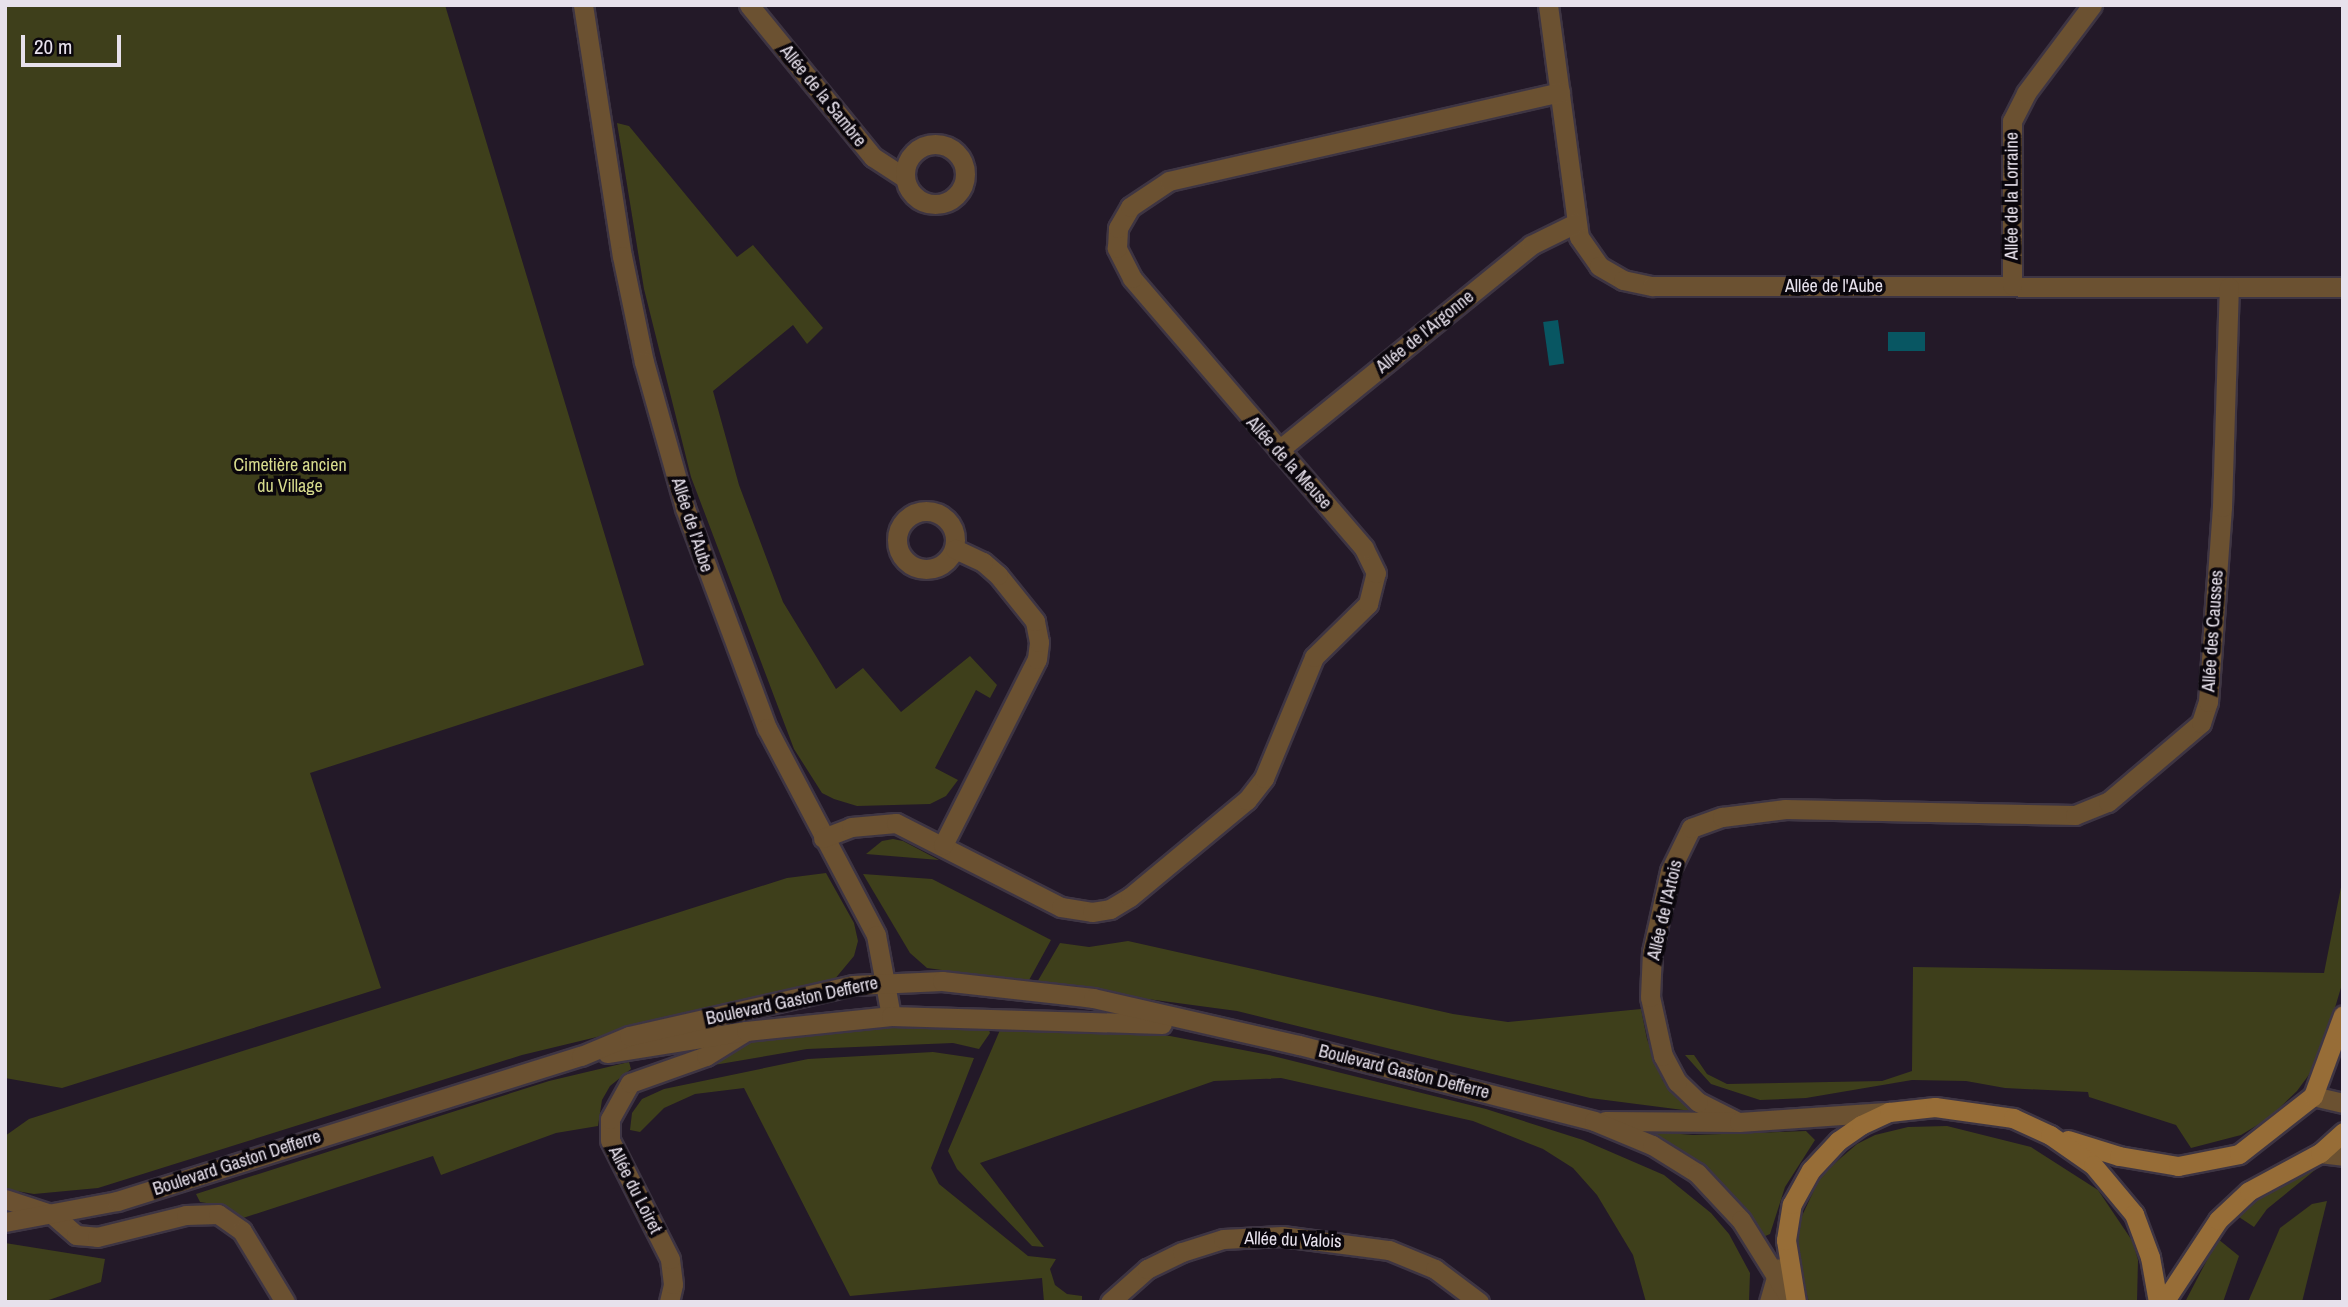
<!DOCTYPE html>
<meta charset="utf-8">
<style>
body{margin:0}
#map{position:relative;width:2348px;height:1307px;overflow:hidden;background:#231928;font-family:"Archivo Narrow",sans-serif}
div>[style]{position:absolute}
.green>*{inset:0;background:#3e3f1b}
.water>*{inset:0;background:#085662;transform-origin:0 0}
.roads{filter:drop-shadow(2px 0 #3e3543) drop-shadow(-2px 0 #3e3543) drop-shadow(0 2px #3e3543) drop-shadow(0 -2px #3e3543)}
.minor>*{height:19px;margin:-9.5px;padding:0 9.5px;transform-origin:9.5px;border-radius:9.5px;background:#6b5131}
.minor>.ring{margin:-9.5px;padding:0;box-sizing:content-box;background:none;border:19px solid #6b5131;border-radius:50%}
.tertiary>*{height:19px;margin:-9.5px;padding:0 9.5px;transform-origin:9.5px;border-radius:9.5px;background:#6b5131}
.secondary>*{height:19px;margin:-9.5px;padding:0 9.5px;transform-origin:9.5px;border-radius:9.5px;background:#976d37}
span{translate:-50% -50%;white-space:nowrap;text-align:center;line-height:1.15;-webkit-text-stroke:7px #0a060c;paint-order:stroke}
.street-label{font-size:18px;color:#e7e1ec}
.park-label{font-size:18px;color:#d7db8d}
.frame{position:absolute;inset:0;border:7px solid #e7e1ec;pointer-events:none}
.scale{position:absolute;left:21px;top:35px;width:100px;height:32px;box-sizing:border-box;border:4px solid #e7e1ec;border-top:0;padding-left:9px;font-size:21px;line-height:24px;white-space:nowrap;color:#e7e1ec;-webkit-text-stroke:5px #0a060c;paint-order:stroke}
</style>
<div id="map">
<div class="green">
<i style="clip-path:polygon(5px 5px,445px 5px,644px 665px,310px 773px,381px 988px,62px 1088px,5px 1078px)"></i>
<i style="clip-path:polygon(617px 123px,629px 126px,737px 257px,753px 245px,823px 328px,807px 344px,793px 325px,713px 391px,739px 485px,783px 602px,836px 689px,863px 668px,901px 712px,970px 656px,997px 685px,990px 698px,976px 690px,935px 768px,958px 780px,946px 796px,930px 804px,857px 806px,834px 799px,822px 793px,794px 749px,691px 477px,644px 289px)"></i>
<i style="clip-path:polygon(893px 839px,903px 841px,939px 860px,866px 854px,882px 841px)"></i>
<i style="clip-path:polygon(826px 873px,854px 923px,858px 941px,854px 956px,834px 980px,522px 1055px,98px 1188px,34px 1194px,5px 1189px,5px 1136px,29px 1119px,787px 878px)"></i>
<i style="clip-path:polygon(863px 874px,932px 879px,1051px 940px,1028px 982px,927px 968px,910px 953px)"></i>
<i style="clip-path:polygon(2343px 877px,2343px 981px,2319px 1061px,2297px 1091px,2269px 1118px,2241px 1135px,2191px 1148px,2176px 1125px,2089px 1097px,2088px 1092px,2005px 1088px,1966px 1081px,1912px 1080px,1806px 1098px,1760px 1100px,1711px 1084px,1685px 1055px,1694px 1055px,1707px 1074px,1727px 1084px,1882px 1081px,1912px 1071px,1913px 967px,2324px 973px)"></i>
<i style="clip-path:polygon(1128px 941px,1453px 1014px,1508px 1022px,1641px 1009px,1647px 1039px,1663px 1081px,1691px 1111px,1590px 1098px,1237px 1011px,1036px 984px,1060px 943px,1089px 947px)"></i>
<i style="clip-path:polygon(1003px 1023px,1170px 1036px,1269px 1055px,1486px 1109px,1583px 1140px,1664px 1175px,1711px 1213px,1729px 1234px,1750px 1273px,1749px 1302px,1646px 1302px,1633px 1255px,1597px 1195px,1573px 1168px,1543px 1149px,1473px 1121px,1281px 1078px,1214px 1081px,980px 1163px,1044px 1247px,1032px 1246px,957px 1169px,948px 1151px)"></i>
<i style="clip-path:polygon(892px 1024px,987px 1024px,990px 1033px,979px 1049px,953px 1043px,807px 1049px,708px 1066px,747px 1040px)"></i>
<i style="clip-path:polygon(933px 1052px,974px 1058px,931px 1168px,939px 1184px,1028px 1256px,1056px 1259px,1050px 1269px,1055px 1285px,1067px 1294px,1082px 1296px,1082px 1302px,1044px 1302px,1042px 1278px,850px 1296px,744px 1088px,695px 1094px,664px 1108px,640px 1132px,630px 1130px,632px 1113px,642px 1099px,664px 1089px,808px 1059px)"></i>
<i style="clip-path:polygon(629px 1062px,631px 1069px,610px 1086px,602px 1100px,598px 1126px,556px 1133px,441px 1175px,433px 1156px,243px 1218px,225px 1206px,200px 1202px,196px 1194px,549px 1081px)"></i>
<i style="clip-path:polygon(1947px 1126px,2031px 1147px,2098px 1190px,2133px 1242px,2138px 1260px,2137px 1302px,1809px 1302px,1798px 1265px,1797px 1241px,1801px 1218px,1821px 1175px,1857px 1144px,1875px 1135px,1908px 1127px)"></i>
<i style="clip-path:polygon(1644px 1131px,1693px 1135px,1806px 1131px,1815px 1140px,1785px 1187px,1770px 1234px,1763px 1237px,1642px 1136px)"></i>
<i style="clip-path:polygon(2320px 1166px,2267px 1209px,2254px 1227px,2236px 1215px,2268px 1191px)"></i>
<i style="clip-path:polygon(2327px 1201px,2302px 1302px,2248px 1302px,2280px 1228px,2312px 1204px)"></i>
<i style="clip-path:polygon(2218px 1239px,2239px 1256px,2223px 1302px,2185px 1302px)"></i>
<i style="clip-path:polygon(5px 1243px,105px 1259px,101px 1282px,43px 1302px,5px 1302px)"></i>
</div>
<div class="water">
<i style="left:1558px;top:320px;width:44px;height:15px;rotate:82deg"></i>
<i style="left:1925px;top:332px;width:19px;height:37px;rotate:90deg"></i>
</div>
<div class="roads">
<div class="minor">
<i style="left:583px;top:5px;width:254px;rotate:81.2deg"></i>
<i style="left:622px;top:256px;width:108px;rotate:78.3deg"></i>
<i style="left:644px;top:362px;width:152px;rotate:74.3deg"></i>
<i style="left:685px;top:508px;width:235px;rotate:69.6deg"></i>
<i style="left:767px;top:728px;width:234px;rotate:62.2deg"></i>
<i style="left:876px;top:935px;width:82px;rotate:79.5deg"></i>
<i style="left:749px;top:5px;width:196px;rotate:50.8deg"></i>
<i style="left:873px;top:157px;width:38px;rotate:33deg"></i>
<i style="left:1548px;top:5px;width:234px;rotate:82.4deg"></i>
<i style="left:1579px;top:237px;width:35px;rotate:55deg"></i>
<i style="left:1599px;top:266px;width:28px;rotate:30deg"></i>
<i style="left:1623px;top:280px;width:30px;rotate:12deg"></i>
<i style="left:1652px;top:286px;width:691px;rotate:0.08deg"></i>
<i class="ring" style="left:905px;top:144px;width:41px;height:41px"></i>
<i style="left:2012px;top:285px;width:164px;rotate:-90deg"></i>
<i style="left:2012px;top:121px;width:31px;rotate:-63deg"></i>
<i style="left:2026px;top:93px;width:110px;rotate:-53.1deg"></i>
<i style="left:1279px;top:450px;width:325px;rotate:-39.1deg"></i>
<i style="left:1531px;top:245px;width:50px;rotate:-26.1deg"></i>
<i class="ring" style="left:897px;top:511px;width:39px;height:39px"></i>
<i style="left:823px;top:838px;width:30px;rotate:-21deg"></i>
<i style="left:851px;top:827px;width:45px;rotate:-5.1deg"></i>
<i style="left:896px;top:823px;width:185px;rotate:27deg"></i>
<i style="left:1061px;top:907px;width:31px;rotate:9deg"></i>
<i style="left:1092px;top:912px;width:18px;rotate:-9deg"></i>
<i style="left:1110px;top:909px;width:23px;rotate:-31deg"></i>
<i style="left:1130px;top:897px;width:152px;rotate:-39.7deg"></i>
<i style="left:1247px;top:800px;width:28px;rotate:-52deg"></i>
<i style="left:1264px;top:778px;width:131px;rotate:-67.5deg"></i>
<i style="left:1314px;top:657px;width:76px;rotate:-44.5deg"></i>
<i style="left:1368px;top:604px;width:32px;rotate:-76deg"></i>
<i style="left:1376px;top:573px;width:28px;rotate:-116deg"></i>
<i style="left:1364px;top:548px;width:356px;rotate:-130.7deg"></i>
<i style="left:1132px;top:278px;width:34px;rotate:-117deg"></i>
<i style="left:1117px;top:248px;width:20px;rotate:-87deg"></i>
<i style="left:1118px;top:228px;width:24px;rotate:-60deg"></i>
<i style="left:1130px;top:207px;width:47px;rotate:-33.7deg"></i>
<i style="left:1169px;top:181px;width:401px;rotate:-12.8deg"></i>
<i style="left:943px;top:845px;width:208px;rotate:-63.2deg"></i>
<i style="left:1037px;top:659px;width:17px;rotate:-83deg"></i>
<i style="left:1039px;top:642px;width:21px;rotate:-101deg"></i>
<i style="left:1035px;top:621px;width:59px;rotate:-128.8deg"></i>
<i style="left:998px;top:575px;width:20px;rotate:-139deg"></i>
<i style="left:983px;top:562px;width:31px;rotate:-155deg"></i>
<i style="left:2313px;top:1096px;width:31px;rotate:13deg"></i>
<i style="left:1738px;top:1122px;width:45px;rotate:-153.4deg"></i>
<i style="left:1698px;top:1102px;width:29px;rotate:-136deg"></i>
<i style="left:1677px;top:1082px;width:30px;rotate:-118deg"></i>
<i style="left:1663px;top:1056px;width:60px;rotate:-102.4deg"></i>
<i style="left:1650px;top:997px;width:45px;rotate:-87.5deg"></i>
<i style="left:1652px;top:952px;width:83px;rotate:-77.5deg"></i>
<i style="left:1670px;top:871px;width:48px;rotate:-64deg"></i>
<i style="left:1691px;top:828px;width:33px;rotate:-20deg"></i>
<i style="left:1722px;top:817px;width:64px;rotate:-7.2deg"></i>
<i style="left:1785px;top:809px;width:290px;rotate:1.2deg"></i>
<i style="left:2075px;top:815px;width:35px;rotate:-22deg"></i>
<i style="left:2108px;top:802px;width:122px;rotate:-40.3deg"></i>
<i style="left:2201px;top:723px;width:22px;rotate:-72deg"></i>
<i style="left:2208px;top:702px;width:196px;rotate:-85.9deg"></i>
<i style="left:2222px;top:507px;width:220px;rotate:-88.2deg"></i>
<i style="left:2320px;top:1153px;width:23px;rotate:7deg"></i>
<i style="left:52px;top:1214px;width:32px;rotate:41deg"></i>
<i style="left:76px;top:1235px;width:21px;rotate:5deg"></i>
<i style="left:97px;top:1237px;width:92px;rotate:-13.9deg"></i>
<i style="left:186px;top:1215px;width:32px;rotate:-2deg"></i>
<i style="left:218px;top:1214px;width:29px;rotate:35deg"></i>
<i style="left:242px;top:1231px;width:83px;rotate:58.8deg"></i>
<i style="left:669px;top:1302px;width:18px;rotate:-77deg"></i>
<i style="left:673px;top:1284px;width:25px;rotate:-97deg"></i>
<i style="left:670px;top:1259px;width:133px;rotate:-116.8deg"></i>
<i style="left:610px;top:1140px;width:21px;rotate:-90deg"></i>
<i style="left:610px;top:1119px;width:41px;rotate:-60.9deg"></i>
<i style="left:630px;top:1083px;width:81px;rotate:-19.6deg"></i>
<i style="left:706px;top:1056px;width:47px;rotate:-32deg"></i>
<i style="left:1110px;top:1302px;width:50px;rotate:-41.7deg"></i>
<i style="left:1147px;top:1269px;width:39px;rotate:-26deg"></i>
<i style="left:1182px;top:1252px;width:43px;rotate:-17.6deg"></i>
<i style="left:1223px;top:1239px;width:59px;rotate:-2.9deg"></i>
<i style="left:1282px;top:1236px;width:108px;rotate:7.5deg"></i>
<i style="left:1389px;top:1250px;width:50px;rotate:22.4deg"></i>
<i style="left:1435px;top:1269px;width:55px;rotate:36.9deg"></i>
<i style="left:1769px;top:1302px;width:35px;rotate:-74deg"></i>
</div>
<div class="tertiary">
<i style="left:607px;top:1053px;width:141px;rotate:-9deg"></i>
<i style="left:746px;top:1031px;width:146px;rotate:-5.9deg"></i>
<i style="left:891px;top:1016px;width:271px;rotate:1.7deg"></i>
<i style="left:1605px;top:1121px;width:134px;rotate:0.4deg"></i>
<i style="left:1739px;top:1122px;width:147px;rotate:-3.9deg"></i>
<i style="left:5px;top:1199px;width:48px;rotate:18.1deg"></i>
<i style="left:5px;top:1222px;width:114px;rotate:-10.6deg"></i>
<i style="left:117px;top:1201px;width:486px;rotate:-17.4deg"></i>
<i style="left:581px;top:1056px;width:52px;rotate:-22.6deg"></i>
<i style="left:629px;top:1036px;width:230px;rotate:-12.8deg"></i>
<i style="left:853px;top:985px;width:89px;rotate:-2.6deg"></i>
<i style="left:942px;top:981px;width:152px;rotate:6.4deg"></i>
<i style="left:1093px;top:998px;width:211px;rotate:12.9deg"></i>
<i style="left:1299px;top:1045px;width:305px;rotate:14.4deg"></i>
<i style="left:1594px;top:1121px;width:63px;rotate:22.5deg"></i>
<i style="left:1652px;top:1145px;width:53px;rotate:31.9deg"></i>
<i style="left:1697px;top:1173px;width:64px;rotate:46.9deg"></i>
<i style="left:1741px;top:1220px;width:97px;rotate:58.1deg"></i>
</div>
<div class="secondary">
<i style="left:2068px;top:1140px;width:53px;rotate:17.4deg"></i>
<i style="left:2119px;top:1156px;width:60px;rotate:9.6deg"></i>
<i style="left:2178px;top:1166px;width:62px;rotate:-11.1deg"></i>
<i style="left:2239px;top:1154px;width:94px;rotate:-38.1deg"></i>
<i style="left:2313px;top:1096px;width:86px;rotate:-69.7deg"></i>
<i style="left:1796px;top:1302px;width:63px;rotate:-99.2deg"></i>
<i style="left:1786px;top:1240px;width:36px;rotate:-81deg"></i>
<i style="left:1792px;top:1204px;width:39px;rotate:-61deg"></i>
<i style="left:1811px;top:1170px;width:40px;rotate:-47deg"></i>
<i style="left:1838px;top:1141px;width:28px;rotate:-35deg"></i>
<i style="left:1861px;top:1125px;width:31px;rotate:-25deg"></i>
<i style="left:1889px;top:1112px;width:46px;rotate:-6.2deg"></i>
<i style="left:1935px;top:1107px;width:79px;rotate:8deg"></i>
<i style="left:2013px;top:1118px;width:41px;rotate:24.7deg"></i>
<i style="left:2050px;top:1135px;width:52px;rotate:34.9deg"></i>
<i style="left:2093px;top:1165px;width:64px;rotate:50.1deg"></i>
<i style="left:2134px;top:1214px;width:46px;rotate:69.6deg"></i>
<i style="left:2150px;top:1257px;width:46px;rotate:79.9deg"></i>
<i style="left:2164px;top:1302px;width:98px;rotate:-56.6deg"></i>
<i style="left:2218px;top:1220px;width:42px;rotate:-43.1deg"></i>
<i style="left:2249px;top:1191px;width:81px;rotate:-28.2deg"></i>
<i style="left:2320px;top:1153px;width:31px;rotate:-42deg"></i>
</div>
</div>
<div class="street-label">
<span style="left:823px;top:96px;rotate:51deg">Allée de la Sambre</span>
<span style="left:2012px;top:196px;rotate:-90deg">Allée de la Lorraine</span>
<span style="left:1834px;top:286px">Allée de l'Aube</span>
<span style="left:1425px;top:332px;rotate:-39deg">Allée de l'Argonne</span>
<span style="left:1289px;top:463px;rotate:48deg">Allée de la Meuse</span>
<span style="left:692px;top:525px;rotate:72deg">Allée de l'Aube</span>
<span style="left:2213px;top:631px;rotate:-86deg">Allée des Causses</span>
<span style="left:1665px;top:910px;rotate:-77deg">Allée de l'Artois</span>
<span style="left:792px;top:1001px;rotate:-12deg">Boulevard Gaston Defferre</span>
<span style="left:1404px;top:1072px;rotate:14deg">Boulevard Gaston Defferre</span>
<span style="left:237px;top:1163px;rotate:-18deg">Boulevard Gaston Defferre</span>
<span style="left:635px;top:1190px;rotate:63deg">Allée du Loiret</span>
<span style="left:1293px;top:1240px;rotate:2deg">Allée du Valois</span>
</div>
<div class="park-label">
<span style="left:290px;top:476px">Cimetière ancien<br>du Village</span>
</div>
<div class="frame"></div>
<div class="scale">20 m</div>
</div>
